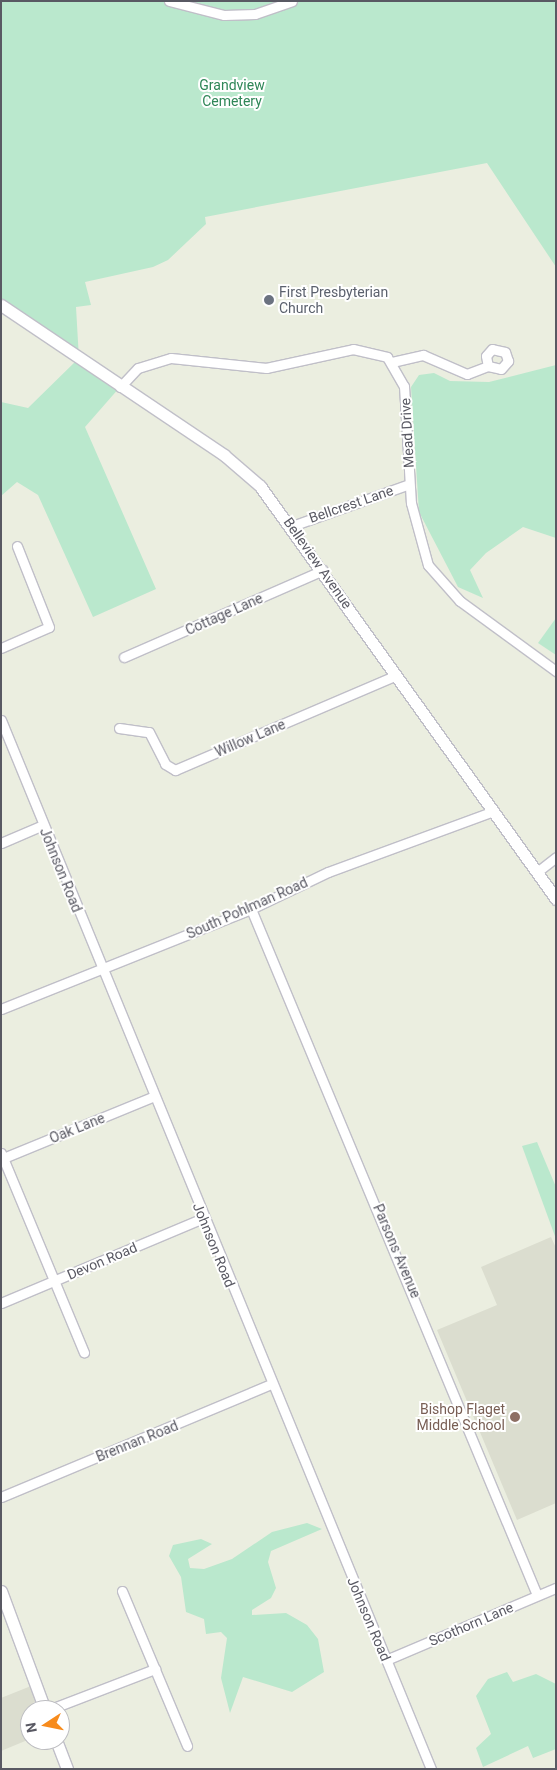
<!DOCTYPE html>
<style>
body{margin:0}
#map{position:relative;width:557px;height:1770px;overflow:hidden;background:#ebeee0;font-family:Roboto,sans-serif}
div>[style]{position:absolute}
.education>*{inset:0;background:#dbddcf}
.green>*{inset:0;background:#bae8cd}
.roads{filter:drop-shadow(1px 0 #c0bfc8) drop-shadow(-1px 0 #c0bfc8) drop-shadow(0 1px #c0bfc8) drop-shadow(0 -1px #c0bfc8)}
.minor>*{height:9px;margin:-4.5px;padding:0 4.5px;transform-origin:4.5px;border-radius:4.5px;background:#fff}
.tertiary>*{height:11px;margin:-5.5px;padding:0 5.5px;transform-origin:5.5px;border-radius:5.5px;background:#fff}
.dots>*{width:14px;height:14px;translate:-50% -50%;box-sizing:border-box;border:2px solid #fff;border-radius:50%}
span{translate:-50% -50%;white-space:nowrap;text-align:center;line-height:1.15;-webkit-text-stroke:4px #fff;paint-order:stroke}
.park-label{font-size:14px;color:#2e8657}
.worship-label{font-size:14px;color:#5b616d}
.left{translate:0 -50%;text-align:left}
.street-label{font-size:14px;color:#595963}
.education-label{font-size:14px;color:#785e54}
.right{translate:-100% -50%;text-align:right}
.frame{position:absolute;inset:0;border:2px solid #595963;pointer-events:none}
.north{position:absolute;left:20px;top:1700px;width:50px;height:50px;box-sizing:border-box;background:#fff;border:1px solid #bdbdc1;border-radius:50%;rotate:259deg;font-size:14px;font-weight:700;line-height:20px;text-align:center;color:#595963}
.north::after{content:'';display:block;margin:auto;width:18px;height:22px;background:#f78b1c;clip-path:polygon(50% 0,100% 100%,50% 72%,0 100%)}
</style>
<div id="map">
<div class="education">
<i style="clip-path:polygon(551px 1237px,556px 1248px,556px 1503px,517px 1520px,437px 1330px,497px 1305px,481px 1267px)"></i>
<i style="clip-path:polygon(31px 1686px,40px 1710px,30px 1710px,30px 1739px,1px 1751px,1px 1698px)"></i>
</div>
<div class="green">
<i style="clip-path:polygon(1px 1px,556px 1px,556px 267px,487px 163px,205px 217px,206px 224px,168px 260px,153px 267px,85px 282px,91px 305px,76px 307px,79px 359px,120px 387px,85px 427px,156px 589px,93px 617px,38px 495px,17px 482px,1px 496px,1px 402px,28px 408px,78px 359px,1px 305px)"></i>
<i style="clip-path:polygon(556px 365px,556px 538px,523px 527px,486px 553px,470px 570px,483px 598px,458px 587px,419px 512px,411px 387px,419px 375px,434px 373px,450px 381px,489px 382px)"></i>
<i style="clip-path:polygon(556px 618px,556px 655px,538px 643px)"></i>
<i style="clip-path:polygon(537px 1142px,556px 1187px,556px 1239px,522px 1146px)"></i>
<i style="clip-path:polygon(307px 1523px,322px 1529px,271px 1551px,268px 1562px,276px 1588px,271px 1598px,252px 1610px,252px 1615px,286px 1613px,307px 1625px,318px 1639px,324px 1672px,292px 1692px,243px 1677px,230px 1713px,221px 1678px,227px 1638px,221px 1632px,206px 1634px,204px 1619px,186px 1612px,181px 1577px,169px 1556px,173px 1545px,201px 1539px,212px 1544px,188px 1559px,190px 1568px,204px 1569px,232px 1559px,272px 1532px)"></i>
<i style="clip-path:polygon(507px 1672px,513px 1682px,536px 1674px,556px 1684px,556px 1749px,533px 1758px,528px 1746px,483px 1767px,476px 1748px,491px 1734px,476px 1696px,488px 1679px)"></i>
</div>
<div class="roads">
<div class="minor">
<i style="left:169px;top:1px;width:57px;rotate:14.3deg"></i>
<i style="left:224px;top:15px;width:31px;rotate:-2deg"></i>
<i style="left:255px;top:14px;width:39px;rotate:-19deg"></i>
<i style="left:392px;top:362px;width:32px;rotate:-13deg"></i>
<i style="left:423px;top:355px;width:48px;rotate:23.4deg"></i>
<i style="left:467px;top:374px;width:22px;rotate:-21deg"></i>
<i style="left:488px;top:366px;width:13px;rotate:13deg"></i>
<i style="left:501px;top:369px;width:11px;rotate:-49deg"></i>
<i style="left:508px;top:361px;width:9px;rotate:-108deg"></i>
<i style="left:505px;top:352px;width:13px;rotate:-167deg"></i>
<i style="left:492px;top:349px;width:9px;rotate:131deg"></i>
<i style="left:486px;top:356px;width:10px;rotate:79deg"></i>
<i style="left:120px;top:387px;width:26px;rotate:-47deg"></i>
<i style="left:138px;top:368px;width:34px;rotate:-17deg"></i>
<i style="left:171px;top:358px;width:96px;rotate:6deg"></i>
<i style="left:266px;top:368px;width:89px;rotate:-12.3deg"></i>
<i style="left:353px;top:349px;width:35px;rotate:13deg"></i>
<i style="left:387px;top:357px;width:34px;rotate:60deg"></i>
<i style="left:404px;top:386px;width:117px;rotate:86.6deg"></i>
<i style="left:411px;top:503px;width:64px;rotate:74.7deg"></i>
<i style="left:428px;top:565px;width:48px;rotate:48.4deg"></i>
<i style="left:460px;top:601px;width:119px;rotate:36.1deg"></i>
<i style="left:292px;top:526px;width:124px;rotate:-19.7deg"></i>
<i style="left:1px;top:648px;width:52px;rotate:-23.6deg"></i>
<i style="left:49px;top:627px;width:87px;rotate:-111.6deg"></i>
<i style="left:124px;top:657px;width:217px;rotate:-23.6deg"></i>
<i style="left:1px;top:720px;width:1134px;rotate:67.71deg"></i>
<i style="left:119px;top:728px;width:30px;rotate:8deg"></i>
<i style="left:149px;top:732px;width:36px;rotate:63deg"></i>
<i style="left:165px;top:764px;width:12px;rotate:31deg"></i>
<i style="left:175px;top:770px;width:241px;rotate:-23.2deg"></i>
<i style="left:1px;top:843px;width:46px;rotate:-23.2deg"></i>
<i style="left:537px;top:872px;width:24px;rotate:-38deg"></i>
<i style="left:251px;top:909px;width:743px;rotate:67.37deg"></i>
<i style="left:1px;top:1009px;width:269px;rotate:-21.8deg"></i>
<i style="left:251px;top:909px;width:85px;rotate:-25.7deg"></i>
<i style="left:328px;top:872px;width:177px;rotate:-20.2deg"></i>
<i style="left:1px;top:1153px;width:216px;rotate:67.4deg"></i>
<i style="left:1px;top:1159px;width:163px;rotate:-22.3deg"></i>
<i style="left:1px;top:1303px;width:219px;rotate:-22.8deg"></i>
<i style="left:1px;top:1497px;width:293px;rotate:-22.7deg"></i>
<i style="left:122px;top:1591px;width:168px;rotate:67.2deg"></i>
<i style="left:386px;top:1660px;width:185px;rotate:-23deg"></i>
<i style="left:48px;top:1710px;width:115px;rotate:-21deg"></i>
</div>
<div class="tertiary">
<i style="left:1px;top:305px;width:269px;rotate:33.9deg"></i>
<i style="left:224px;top:455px;width:48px;rotate:40.7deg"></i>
<i style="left:260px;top:486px;width:508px;rotate:54.37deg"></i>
<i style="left:1px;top:1591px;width:127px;rotate:69.7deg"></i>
<i style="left:56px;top:1740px;width:31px;rotate:69deg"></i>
</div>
</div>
<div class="dots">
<i style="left:269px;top:300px;background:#6b7280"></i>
<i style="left:515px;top:1417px;background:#8d6e63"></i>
</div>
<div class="park-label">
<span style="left:232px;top:93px">Grandview<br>Cemetery</span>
</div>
<div class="worship-label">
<span class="left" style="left:279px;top:300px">First Presbyterian<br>Church</span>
</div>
<div class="street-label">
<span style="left:407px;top:433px;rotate:-93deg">Mead Drive</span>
<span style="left:351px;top:504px;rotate:-19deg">Bellcrest Lane</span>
<span style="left:318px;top:563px;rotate:55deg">Belleview Avenue</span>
<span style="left:224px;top:614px;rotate:-24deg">Cottage Lane</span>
<span style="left:250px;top:738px;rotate:-23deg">Willow Lane</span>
<span style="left:61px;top:870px;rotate:68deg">Johnson Road</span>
<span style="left:247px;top:908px;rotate:-24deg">South Pohlman Road</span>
<span style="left:77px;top:1128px;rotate:-22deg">Oak Lane</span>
<span style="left:214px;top:1245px;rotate:68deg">Johnson Road</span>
<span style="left:397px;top:1251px;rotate:67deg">Parsons Avenue</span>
<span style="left:102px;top:1261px;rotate:-23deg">Devon Road</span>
<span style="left:137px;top:1441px;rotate:-22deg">Brennan Road</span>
<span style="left:369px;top:1619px;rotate:67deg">Johnson Road</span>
<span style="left:471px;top:1624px;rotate:-23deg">Scothorn Lane</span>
</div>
<div class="education-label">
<span class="right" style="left:505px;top:1417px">Bishop Flaget<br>Middle School</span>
</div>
<div class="frame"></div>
<div class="north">N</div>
</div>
